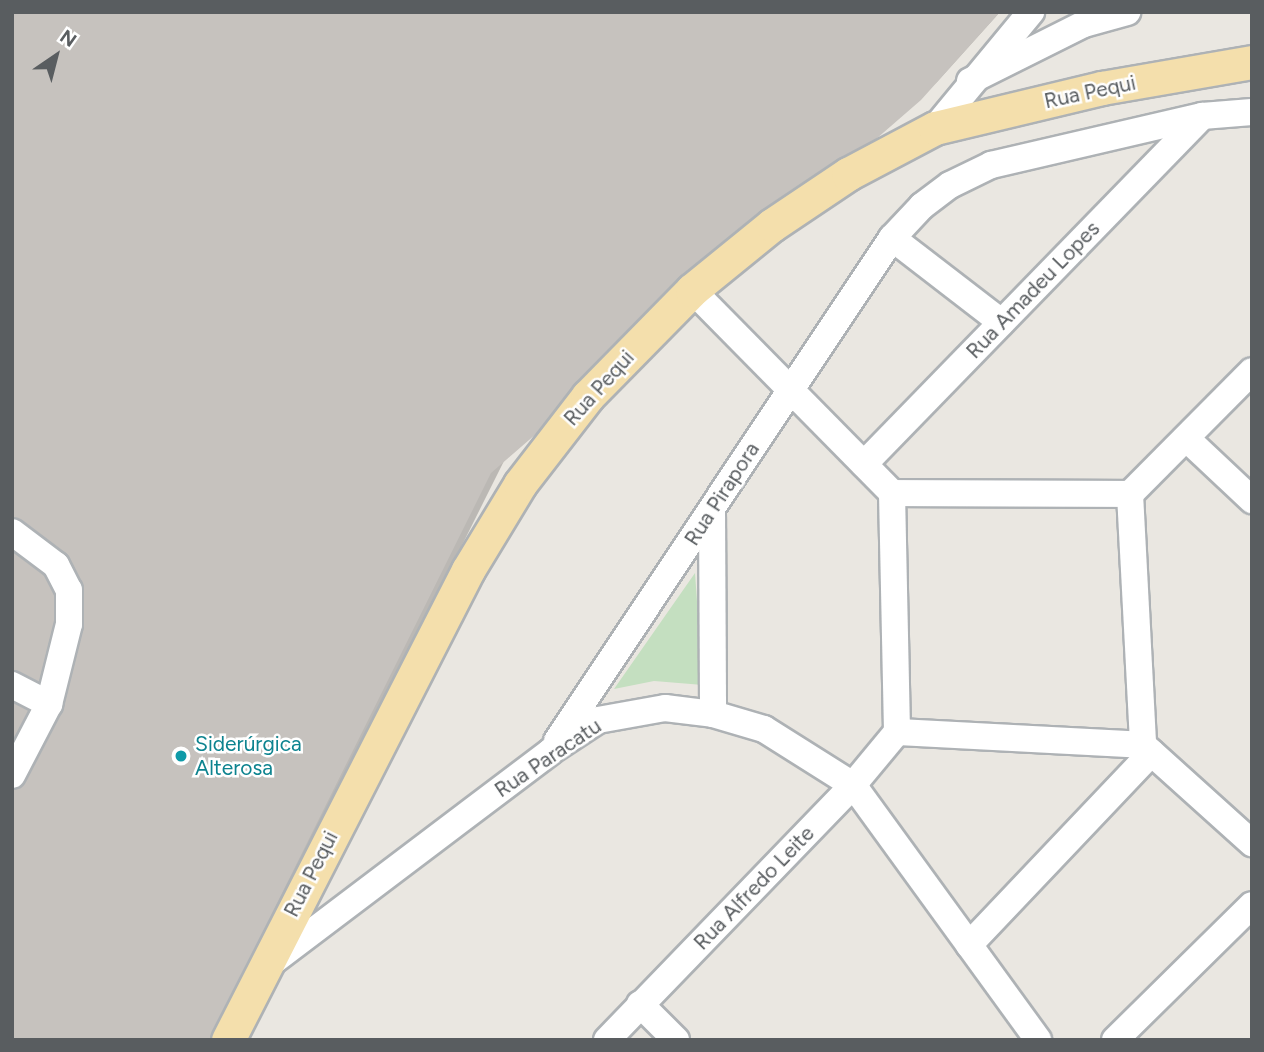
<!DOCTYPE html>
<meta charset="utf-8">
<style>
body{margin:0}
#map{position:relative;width:1264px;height:1052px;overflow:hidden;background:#eae7e1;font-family:Figtree,sans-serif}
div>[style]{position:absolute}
.green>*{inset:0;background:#c4dfc0}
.shadow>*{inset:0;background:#0003}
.building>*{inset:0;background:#c6c2be}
.roads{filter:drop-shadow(2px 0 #aeb2b5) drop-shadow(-2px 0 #aeb2b5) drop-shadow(0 2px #aeb2b5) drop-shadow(0 -2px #aeb2b5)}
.minor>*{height:26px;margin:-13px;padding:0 13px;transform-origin:13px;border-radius:13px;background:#fff}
.major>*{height:33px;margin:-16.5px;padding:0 16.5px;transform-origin:16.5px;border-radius:16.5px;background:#f4dfac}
.dots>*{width:19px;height:19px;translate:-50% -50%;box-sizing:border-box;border:4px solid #fff;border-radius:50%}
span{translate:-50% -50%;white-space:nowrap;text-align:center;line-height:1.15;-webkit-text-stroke:5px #fff;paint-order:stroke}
.street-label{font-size:21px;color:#595d60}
.culture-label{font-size:21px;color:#0d838f}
.left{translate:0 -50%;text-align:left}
.frame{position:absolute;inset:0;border:14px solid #595d60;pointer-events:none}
.north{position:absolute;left:21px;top:21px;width:70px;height:70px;-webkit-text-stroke:5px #fff;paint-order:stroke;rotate:35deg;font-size:19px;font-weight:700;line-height:28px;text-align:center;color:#595d60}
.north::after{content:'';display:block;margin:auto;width:24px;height:32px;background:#595d60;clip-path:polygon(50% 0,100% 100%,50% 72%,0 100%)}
</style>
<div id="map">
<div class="green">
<i style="clip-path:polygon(695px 573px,703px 685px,654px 681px,614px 689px)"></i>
</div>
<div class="shadow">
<i style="clip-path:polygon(12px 12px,1000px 12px,937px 82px,505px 459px,215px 1040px,12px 1040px)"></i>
</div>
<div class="building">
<i style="clip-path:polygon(12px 12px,1000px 12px,921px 100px,491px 473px,209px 1040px,12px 1040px)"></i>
</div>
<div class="roads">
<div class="minor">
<i style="left:970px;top:81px;width:127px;rotate:-26.6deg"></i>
<i style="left:1084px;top:24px;width:45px;rotate:-15.6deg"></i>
<i style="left:935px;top:128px;width:151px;rotate:-50.4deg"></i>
<i style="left:892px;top:238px;width:138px;rotate:37.6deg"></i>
<i style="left:692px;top:290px;width:285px;rotate:45.4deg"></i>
<i style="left:1188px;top:440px;width:88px;rotate:43.2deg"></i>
<i style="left:864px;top:464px;width:485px;rotate:-45.8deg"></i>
<i style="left:892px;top:493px;width:239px;rotate:88.8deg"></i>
<i style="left:892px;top:493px;width:238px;rotate:0.2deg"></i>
<i style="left:1130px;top:494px;width:251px;rotate:87deg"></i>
<i style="left:1130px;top:494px;width:173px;rotate:-45.2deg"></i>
<i style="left:712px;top:510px;width:204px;rotate:89.7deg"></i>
<i style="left:12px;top:532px;width:55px;rotate:36.9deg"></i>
<i style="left:56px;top:565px;width:28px;rotate:63deg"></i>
<i style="left:69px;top:590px;width:34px;rotate:90deg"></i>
<i style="left:69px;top:624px;width:82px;rotate:104deg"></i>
<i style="left:12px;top:685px;width:42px;rotate:27.2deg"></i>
<i style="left:49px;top:704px;width:80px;rotate:117.5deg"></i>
<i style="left:897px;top:732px;width:246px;rotate:3deg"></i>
<i style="left:557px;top:741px;width:604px;rotate:-56.34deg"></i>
<i style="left:892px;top:238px;width:44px;rotate:-46.8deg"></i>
<i style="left:922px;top:206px;width:35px;rotate:-37deg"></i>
<i style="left:950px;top:185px;width:46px;rotate:-26deg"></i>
<i style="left:991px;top:165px;width:217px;rotate:-13.1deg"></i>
<i style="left:1202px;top:116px;width:50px;rotate:-4.6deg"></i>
<i style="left:1143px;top:745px;width:147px;rotate:42deg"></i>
<i style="left:969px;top:945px;width:265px;rotate:-46.5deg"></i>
<i style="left:267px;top:966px;width:356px;rotate:-37.1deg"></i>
<i style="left:551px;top:751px;width:56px;rotate:-33.4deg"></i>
<i style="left:598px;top:720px;width:68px;rotate:-10.2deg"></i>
<i style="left:665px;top:708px;width:48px;rotate:7.1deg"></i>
<i style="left:713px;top:714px;width:53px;rotate:16.4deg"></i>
<i style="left:764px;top:729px;width:105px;rotate:32.2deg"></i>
<i style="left:853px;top:785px;width:315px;rotate:54deg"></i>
<i style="left:640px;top:1004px;width:51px;rotate:45deg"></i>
<i style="left:607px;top:1040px;width:354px;rotate:-46deg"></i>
<i style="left:853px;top:785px;width:69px;rotate:-50.3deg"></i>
<i style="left:1115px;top:1040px;width:192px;rotate:-44.6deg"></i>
</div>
<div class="major">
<i style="left:228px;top:1040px;width:528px;rotate:-62.95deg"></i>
<i style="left:468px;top:570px;width:100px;rotate:-58.8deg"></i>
<i style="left:520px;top:484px;width:111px;rotate:-52.3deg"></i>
<i style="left:588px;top:396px;width:148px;rotate:-45.5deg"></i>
<i style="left:692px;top:290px;width:103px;rotate:-39.1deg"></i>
<i style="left:772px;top:225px;width:92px;rotate:-33.9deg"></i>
<i style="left:848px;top:174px;width:98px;rotate:-27.9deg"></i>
<i style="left:935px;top:128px;width:172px;rotate:-13.5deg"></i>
<i style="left:1102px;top:88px;width:152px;rotate:-9.8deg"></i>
</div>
</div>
<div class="dots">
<i style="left:181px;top:756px;background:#0f9aa8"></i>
</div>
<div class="street-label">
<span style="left:1090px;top:92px;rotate:-12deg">Rua Pequi</span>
<span style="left:1033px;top:290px;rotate:-46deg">Rua Amadeu Lopes</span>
<span style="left:599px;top:388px;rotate:-48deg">Rua Pequi</span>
<span style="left:722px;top:494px;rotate:-57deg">Rua Pirapora</span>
<span style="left:548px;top:758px;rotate:-34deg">Rua Paracatu</span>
<span style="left:311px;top:874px;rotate:-63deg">Rua Pequi</span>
<span style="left:754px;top:888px;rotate:-46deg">Rua Alfredo Leite</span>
</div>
<div class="culture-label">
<span class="left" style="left:195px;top:756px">Siderúrgica<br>Alterosa</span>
</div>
<div class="frame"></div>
<div class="north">N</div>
</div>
